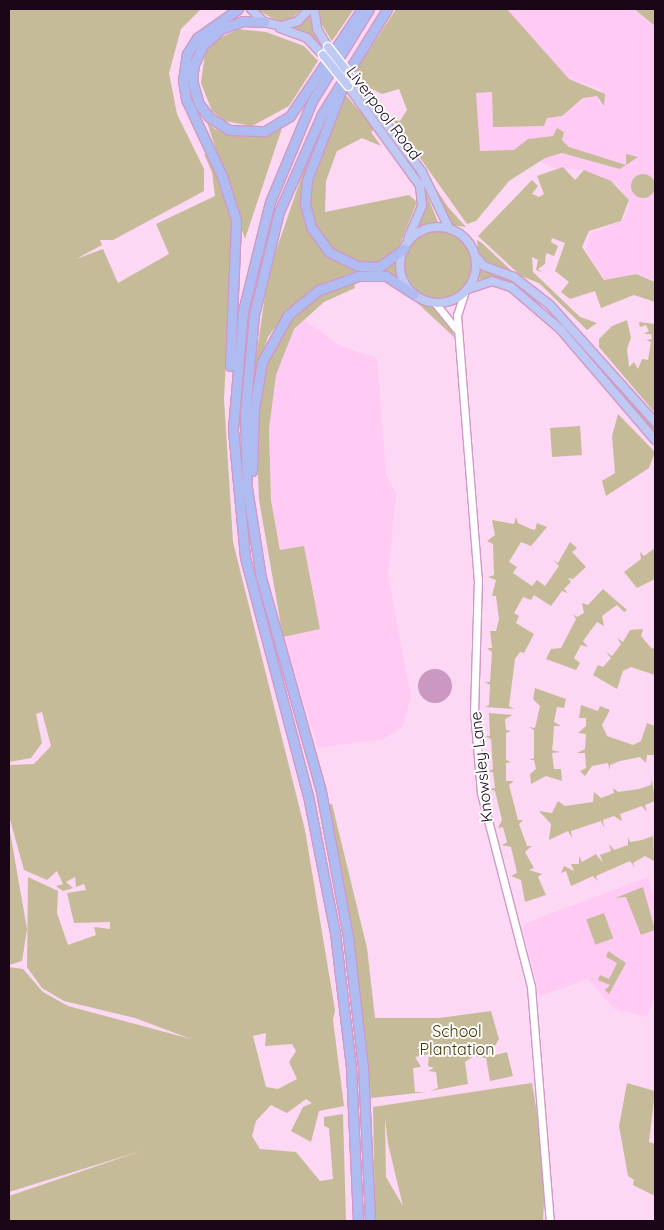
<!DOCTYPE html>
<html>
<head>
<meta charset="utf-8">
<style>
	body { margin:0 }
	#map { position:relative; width:664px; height:1230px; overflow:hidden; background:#fcd8f4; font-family:Quicksand,sans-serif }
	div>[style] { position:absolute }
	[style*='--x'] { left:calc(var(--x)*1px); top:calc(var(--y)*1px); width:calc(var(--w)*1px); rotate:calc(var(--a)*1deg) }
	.built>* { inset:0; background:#ffcaf4 }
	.green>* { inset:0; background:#c6bb98; transform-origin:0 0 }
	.round { border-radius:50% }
	.water>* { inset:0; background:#cb98c1 }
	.roads { filter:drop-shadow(1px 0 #d198c5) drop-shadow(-1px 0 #d198c5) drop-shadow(0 1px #d198c5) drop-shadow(0 -1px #d198c5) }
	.secondary>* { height:7px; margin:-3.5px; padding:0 3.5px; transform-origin:3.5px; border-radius:3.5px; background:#fff }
	.trunk>* { height:8px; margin:-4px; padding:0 4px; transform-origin:4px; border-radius:4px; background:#bfcaf4 }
	.trunk>.ring { margin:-4px; padding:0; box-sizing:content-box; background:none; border:8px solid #bfcaf4; border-radius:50% }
	.motorway>* { height:9px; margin:-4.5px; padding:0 4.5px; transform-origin:4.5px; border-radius:4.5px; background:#afbcf2 }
	.bridges { filter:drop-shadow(1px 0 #fff) drop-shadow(-1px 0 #fff) drop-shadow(0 1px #fff) drop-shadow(0 -1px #fff) }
	.trunk-bridge>* { height:8px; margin:-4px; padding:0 4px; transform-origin:4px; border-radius:4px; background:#bfcaf4 }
	span { translate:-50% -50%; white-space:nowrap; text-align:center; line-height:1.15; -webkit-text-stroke:4px #fff; paint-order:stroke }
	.street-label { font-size:16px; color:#1a0616 }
	.park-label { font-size:16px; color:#413401 }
	.frame { position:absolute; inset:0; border:10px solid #1a0616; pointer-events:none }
</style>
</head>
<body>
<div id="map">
	<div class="built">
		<i style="clip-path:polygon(507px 9px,634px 9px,655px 25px,655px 281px,636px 273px,605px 280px,586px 251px,590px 233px,622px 221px,627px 212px,629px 200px,618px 185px,584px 170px,553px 168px,514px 150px,480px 151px,475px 93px,492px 92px,493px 127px,544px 124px,547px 118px,562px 116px,588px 96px,597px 96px,599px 104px,601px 89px,569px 79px)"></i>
		<i style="clip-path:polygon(304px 320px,341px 346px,377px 358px,386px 475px,396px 493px,388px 576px,411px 696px,403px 726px,384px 739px,318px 748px,283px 637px,320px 628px,304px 546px,281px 550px,271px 499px,269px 429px,276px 375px,294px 329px)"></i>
		<i style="clip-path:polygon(648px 877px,655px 898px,655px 996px,647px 1017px,614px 1009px,588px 979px,540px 996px,523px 930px,526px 923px)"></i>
	</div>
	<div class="green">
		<i style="clip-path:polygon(evenodd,9px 9px,201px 9px,181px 29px,169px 73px,177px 114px,204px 169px,204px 191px,113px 240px,100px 240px,102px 245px,76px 259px,103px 249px,118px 283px,169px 254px,156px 224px,215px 196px,212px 172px,204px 154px,210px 156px,233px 226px,224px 399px,233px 542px,305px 830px,335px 1010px,333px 1020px,344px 1106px,319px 1111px,311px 1142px,291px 1131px,303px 1107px,312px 1103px,306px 1099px,287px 1113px,271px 1105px,256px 1121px,252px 1136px,260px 1149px,296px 1152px,320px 1181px,333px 1179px,329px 1128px,324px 1126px,324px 1117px,343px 1114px,346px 1221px,9px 1221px,9px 1196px,141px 1151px,9px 1192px,9px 967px,23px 969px,43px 992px,68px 1006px,191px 1039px,135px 1018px,64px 1001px,42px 988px,27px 967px,28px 877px,58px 891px,57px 913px,68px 945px,96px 935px,94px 927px,110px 929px,110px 922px,74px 923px,67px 893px,86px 890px,84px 884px,76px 887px,75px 877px,66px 882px,73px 888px,63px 891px,56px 886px,63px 884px,57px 871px,47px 880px,24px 870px,9px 816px,9px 765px,34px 764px,51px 746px,42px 712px,36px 714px,42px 743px,31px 758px,9px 762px,9px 9px,266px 1033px,265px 1046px,292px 1044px,296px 1051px,289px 1062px,297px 1079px,278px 1089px,266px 1087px,253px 1036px,266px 1033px)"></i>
		<i style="clip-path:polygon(257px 9px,302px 9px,290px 20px,278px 22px)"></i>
		<i style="clip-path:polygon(318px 9px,354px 9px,332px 41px,318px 19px)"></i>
		<i style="clip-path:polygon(396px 9px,507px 9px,569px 79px,605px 94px,604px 106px,597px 96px,583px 98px,562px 116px,547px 118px,544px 126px,493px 127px,492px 92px,476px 93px,480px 151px,514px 150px,528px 139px,553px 136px,557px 128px,564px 132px,562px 140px,569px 147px,626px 165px,626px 154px,638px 157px,620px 169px,562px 153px,545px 158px,509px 181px,476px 221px,467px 224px,393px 120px,400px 121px,407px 110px,399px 89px,382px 94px,368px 87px,356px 70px)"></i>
		<i style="clip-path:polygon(634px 9px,655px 9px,655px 25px,654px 25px)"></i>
		<i style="clip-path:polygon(311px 12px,315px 34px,324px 52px,292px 28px)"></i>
		<i style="clip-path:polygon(238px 29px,266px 32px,304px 46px,318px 61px,289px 106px,252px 126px,225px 121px,212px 111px,201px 83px,205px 53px,216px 40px)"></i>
		<i style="clip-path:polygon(352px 84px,419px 175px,438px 222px,416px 229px,423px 194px)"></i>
		<i style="clip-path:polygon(344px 93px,375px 129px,371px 132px,381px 146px,362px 138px,337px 151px,326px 181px,325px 212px,409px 195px,417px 202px,398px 249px,376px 263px,355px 262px,336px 253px,319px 235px,310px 210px,311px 180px)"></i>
		<i style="clip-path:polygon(207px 122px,215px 129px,240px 137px,264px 136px,282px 128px,245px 239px)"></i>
		<i style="clip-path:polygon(312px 146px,302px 202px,307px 228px,316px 243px,340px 263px,365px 272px,398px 259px,399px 279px,366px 272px,348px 274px,312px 290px,288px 310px,268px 337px,253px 379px,268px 274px)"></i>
		<i style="clip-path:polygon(563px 167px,575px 180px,584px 170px,611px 181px,629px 200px,621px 221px,589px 231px,582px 247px,604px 280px,636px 274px,655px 282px,655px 302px,634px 295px,601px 308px,595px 291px,570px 299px,561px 292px,569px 282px,555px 271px,565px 243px,552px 238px,551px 242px,558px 246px,554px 256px,546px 253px,545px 264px,538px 269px,542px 272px,536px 270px,538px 260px,532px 257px,533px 272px,580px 317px,597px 323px,587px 330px,539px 283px,521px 276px,478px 236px,532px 180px,538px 186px,532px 194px,539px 197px,544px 194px,537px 176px)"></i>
		<i class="round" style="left:631px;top:174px;width:24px;height:24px"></i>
		<i style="clip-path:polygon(428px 177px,448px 207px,466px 227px,452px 225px)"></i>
		<i class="round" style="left:404px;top:231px;width:68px;height:68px"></i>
		<i style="clip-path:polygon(477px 240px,482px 243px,515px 274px,489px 265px,478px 253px)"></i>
		<i style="clip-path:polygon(480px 268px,510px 279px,526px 291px,575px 340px,514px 286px,499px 278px,479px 279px)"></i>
		<i style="clip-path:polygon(354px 281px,355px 288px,324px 302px,294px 329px,276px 375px,269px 429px,271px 500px,280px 550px,304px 546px,320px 629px,283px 637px,259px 500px,256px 430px,263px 374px,287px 321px,319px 294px)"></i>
		<i style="clip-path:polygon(411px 297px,435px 308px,448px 321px,455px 338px)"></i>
		<i style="clip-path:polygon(627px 320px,631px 338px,627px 349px,629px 367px,634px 362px,638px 369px,642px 359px,648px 360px,651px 342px,646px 340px,652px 339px,651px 334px,644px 334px,649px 331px,646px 325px,640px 327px,639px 322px,655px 324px,655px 413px,599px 347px,599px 339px,612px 326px)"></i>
		<i style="clip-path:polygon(593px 357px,655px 427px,655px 434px,593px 362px)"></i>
		<i style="clip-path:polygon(618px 414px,655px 452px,649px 468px,606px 496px,602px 481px,615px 473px,612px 436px)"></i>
		<i style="left:580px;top:426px;width:29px;height:30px;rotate:86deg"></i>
		<i style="clip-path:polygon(516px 517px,518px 523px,531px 529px,535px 530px,537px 523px,547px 527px,531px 546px,521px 542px,509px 562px,517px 567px,513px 573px,532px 586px,537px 580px,545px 586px,559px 566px,553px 560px,558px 563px,570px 542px,577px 548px,572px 552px,586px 567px,573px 579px,568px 578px,571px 582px,564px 589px,568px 593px,562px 591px,551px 606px,534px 595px,531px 600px,523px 597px,514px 613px,519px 616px,516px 623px,534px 634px,524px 653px,520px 652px,515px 659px,509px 706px,514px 709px,485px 707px,489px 705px,490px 685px,485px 682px,490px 682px,492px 652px,487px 648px,492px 648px,490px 631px,496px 631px,499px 619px,496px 596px,492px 596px,496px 580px,488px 577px,494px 575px,493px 544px,487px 541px,495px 535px,492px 520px,514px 524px)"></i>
		<i style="clip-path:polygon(655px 548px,655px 579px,637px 588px,624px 572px,641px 559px,640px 552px,644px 556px)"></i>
		<i style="clip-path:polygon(603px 589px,627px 610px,624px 612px,617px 605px,602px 616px,604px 626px,597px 622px,583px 641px,588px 647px,581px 645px,574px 658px,580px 663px,576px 670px,546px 659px,551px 649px,561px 648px,576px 619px,573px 614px,577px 617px,584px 613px,582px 603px,588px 605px)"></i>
		<i style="clip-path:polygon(643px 629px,641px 636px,652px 649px,655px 647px,655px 675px,631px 667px,623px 671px,617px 689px,593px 675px,598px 665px,603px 667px,611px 658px,606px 652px,612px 656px,621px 644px,617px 638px,623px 642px,630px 630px)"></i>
		<i style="clip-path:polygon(535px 688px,566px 699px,564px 708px,557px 707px,554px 722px,561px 726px,554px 726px,553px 743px,552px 750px,560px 752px,552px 753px,554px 769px,561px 769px,562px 781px,546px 776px,531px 784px,530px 774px,536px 769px,534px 760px,529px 760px,534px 758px,534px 730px,529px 727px,535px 728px,540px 706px,533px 699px)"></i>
		<i style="clip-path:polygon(581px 705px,598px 711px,600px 706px,610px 710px,602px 725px,607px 736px,633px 745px,641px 741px,647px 723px,655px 726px,655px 755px,647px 755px,646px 763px,640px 757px,620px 761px,610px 765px,610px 771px,608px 763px,592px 766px,585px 776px,580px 771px,586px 768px,585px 753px,577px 753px,585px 749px,586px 734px,578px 733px,586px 726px,586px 718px,579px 718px)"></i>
		<i style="clip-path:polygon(489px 713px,513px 715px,505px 719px,506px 730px,511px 731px,506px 733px,506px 760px,511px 762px,506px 763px,506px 781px,514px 781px,509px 785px,518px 820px,523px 820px,519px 824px,527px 846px,532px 846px,525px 852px,534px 868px,529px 870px,542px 874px,538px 877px,546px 895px,525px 902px,521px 880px,511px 876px,517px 873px,511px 847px,502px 845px,507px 842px,503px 827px,498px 828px,502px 820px,495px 791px,489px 789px,495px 788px,493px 772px,487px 772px,493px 769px,491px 739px,485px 736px,490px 736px)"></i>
		<i style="clip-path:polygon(652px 779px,655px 801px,645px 805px,647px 812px,642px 806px,620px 814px,622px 821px,614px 816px,603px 820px,604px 828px,601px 821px,571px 831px,572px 838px,568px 831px,549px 840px,551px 824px,539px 811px,552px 813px,558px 801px,565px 806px,593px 802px,594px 792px,601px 798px,614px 793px,613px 788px,618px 792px,639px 789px,651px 785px)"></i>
		<i style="clip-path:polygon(332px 804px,367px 948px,375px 1018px,439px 1018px,491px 1011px,499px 1039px,488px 1057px,507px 1052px,513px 1076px,490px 1081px,486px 1058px,474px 1056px,465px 1062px,468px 1084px,430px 1091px,438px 1088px,436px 1072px,428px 1071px,434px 1068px,428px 1066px,429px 1054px,415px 1057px,421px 1067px,413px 1068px,415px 1092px,426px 1092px,371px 1098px,353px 932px,328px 805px)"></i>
		<i style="clip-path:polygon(9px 826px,27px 929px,22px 961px,9px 965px)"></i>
		<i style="clip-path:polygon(653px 828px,654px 861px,645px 856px,633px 863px,635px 868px,630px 861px,596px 876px,598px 881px,593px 876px,571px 886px,566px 871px,561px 873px,564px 866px,574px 871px,571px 864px,579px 864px,579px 856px,582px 862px,596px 854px,603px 863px,600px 855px,611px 851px,609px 844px,614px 850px,628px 845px,628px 837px,630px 842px,642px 840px,653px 836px)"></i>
		<i style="clip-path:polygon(643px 887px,655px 930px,641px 935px,626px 897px,615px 898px)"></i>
		<i style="left:604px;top:913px;width:27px;height:19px;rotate:70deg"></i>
		<i style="clip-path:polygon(608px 951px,626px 963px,609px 994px,605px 990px,610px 985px,598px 980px,600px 975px,609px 979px,617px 963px,606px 957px)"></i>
		<i style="clip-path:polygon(evenodd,532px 1083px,546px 1167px,543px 1221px,375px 1221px,373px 1107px,532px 1083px,385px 1118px,388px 1144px,403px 1206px,386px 1177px,385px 1118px)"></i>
		<i style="clip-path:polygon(627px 1083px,655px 1091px,649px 1142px,655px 1144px,655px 1196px,633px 1185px,634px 1180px,628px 1176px,619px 1126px)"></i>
	</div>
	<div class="water">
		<i class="round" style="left:418px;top:669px;width:34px;height:34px"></i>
	</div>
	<div class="roads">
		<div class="secondary">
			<i style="--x:464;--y:294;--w:22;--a:108"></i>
			<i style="--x:457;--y:315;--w:265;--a:85.5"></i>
			<i style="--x:478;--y:579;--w:132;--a:91.7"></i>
			<i style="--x:474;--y:711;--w:82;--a:85.1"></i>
			<i style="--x:481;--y:793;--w:200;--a:75.5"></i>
			<i style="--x:531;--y:987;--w:235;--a:85.4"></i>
			<i style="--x:435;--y:303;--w:33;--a:51"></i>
		</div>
		<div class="trunk">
			<i style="--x:251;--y:9;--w:18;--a:45"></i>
			<i style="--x:264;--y:22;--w:18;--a:13"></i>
			<i style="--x:282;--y:26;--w:17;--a:-17"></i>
			<i style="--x:298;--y:21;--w:16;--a:-47"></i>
			<i style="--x:314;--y:9;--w:20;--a:81"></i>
			<i style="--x:317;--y:29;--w:21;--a:59"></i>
			<i style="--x:280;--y:28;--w:29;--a:20"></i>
			<i style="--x:307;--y:38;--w:23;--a:47"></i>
			<i style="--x:352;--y:78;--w:117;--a:53.3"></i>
			<i style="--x:422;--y:172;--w:62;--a:64.3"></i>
			<i style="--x:348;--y:86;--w:123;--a:54.2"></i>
			<i style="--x:420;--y:186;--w:20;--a:84"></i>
			<i style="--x:422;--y:206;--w:36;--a:113"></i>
			<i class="ring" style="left:400px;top:227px;width:68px;height:68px"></i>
			<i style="--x:475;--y:256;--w:13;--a:48"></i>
			<i style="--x:484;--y:266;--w:32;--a:20"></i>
			<i style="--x:514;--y:277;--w:46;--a:37.9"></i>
			<i style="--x:550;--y:305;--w:157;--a:48.1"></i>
			<i style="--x:468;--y:289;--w:25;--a:-18"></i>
			<i style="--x:492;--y:281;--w:20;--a:18"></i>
			<i style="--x:511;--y:287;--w:65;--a:40.6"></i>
			<i style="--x:560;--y:329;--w:146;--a:49.4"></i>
		</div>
		<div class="motorway">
			<i style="--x:264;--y:22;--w:21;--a:-177"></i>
			<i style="--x:243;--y:21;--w:23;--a:160"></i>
			<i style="--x:221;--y:29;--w:24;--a:138"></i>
			<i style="--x:203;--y:45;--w:21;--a:115"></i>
			<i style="--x:194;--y:64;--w:16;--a:97"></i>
			<i style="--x:192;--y:80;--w:25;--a:74"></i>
			<i style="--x:199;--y:104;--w:16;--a:52"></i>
			<i style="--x:209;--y:117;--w:24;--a:33"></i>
			<i style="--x:229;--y:130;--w:36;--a:2"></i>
			<i style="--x:265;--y:131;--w:29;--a:-31"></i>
			<i style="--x:290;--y:116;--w:129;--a:-56.1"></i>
			<i style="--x:341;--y:91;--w:95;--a:110.9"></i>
			<i style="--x:307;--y:180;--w:24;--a:95"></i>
			<i style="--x:305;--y:204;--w:24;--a:75"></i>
			<i style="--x:311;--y:227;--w:31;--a:54"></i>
			<i style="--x:329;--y:252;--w:32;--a:26"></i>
			<i style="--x:358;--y:266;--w:21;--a:3"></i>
			<i style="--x:379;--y:267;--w:31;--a:-36"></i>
			<i style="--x:230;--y:366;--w:146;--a:-87.6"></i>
			<i style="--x:236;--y:220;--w:46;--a:-107.7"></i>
			<i style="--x:222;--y:176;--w:85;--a:-115.1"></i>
			<i style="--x:186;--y:99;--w:18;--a:-99"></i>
			<i style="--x:183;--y:81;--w:27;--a:-82"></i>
			<i style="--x:187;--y:54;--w:19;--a:-58"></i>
			<i style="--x:197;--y:38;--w:50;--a:-35.3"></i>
			<i style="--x:252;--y:471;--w:62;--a:-88.2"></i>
			<i style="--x:254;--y:409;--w:48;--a:-80.3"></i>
			<i style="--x:262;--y:362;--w:54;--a:-61"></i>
			<i style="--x:288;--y:315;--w:40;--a:-39"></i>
			<i style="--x:319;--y:290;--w:41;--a:-19.7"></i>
			<i style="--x:358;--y:276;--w:28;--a:0"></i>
			<i style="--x:386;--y:276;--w:33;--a:33"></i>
			<i style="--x:358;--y:1221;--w:154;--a:-92.6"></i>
			<i style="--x:351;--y:1067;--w:135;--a:-96.8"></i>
			<i style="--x:335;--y:933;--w:140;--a:-101.1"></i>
			<i style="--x:308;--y:796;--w:247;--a:-104.8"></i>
			<i style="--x:245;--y:557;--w:129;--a:-95.4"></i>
			<i style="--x:233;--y:429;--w:118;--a:-85.2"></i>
			<i style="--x:243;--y:311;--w:112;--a:-76.1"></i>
			<i style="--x:270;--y:202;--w:109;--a:-67.4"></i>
			<i style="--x:312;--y:101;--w:108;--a:-58.2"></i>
			<i style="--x:370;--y:1221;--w:154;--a:-92.6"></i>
			<i style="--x:363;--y:1067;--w:131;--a:-96.6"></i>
			<i style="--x:348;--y:937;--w:148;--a:-100.5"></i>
			<i style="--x:321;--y:791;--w:221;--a:-105.7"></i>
			<i style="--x:261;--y:578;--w:91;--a:-98.8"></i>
			<i style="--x:247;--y:488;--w:76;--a:-91.5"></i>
			<i style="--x:245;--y:412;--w:97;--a:-84.7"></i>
			<i style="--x:254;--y:315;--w:106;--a:-76.4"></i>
			<i style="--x:279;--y:212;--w:107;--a:-66.3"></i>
			<i style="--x:322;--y:114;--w:123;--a:-58.2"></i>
		</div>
	</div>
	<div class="bridges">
		<div class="trunk-bridge">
			<i style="--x:328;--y:47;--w:39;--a:52"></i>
			<i style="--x:323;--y:55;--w:40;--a:51"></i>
		</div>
	</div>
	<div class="street-label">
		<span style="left:384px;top:113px;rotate:53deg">Liverpool Road</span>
		<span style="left:481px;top:767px;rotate:-96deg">Knowsley Lane</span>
	</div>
	<div class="park-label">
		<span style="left:457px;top:1040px">School<br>Plantation</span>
	</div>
	<div class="frame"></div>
</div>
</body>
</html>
